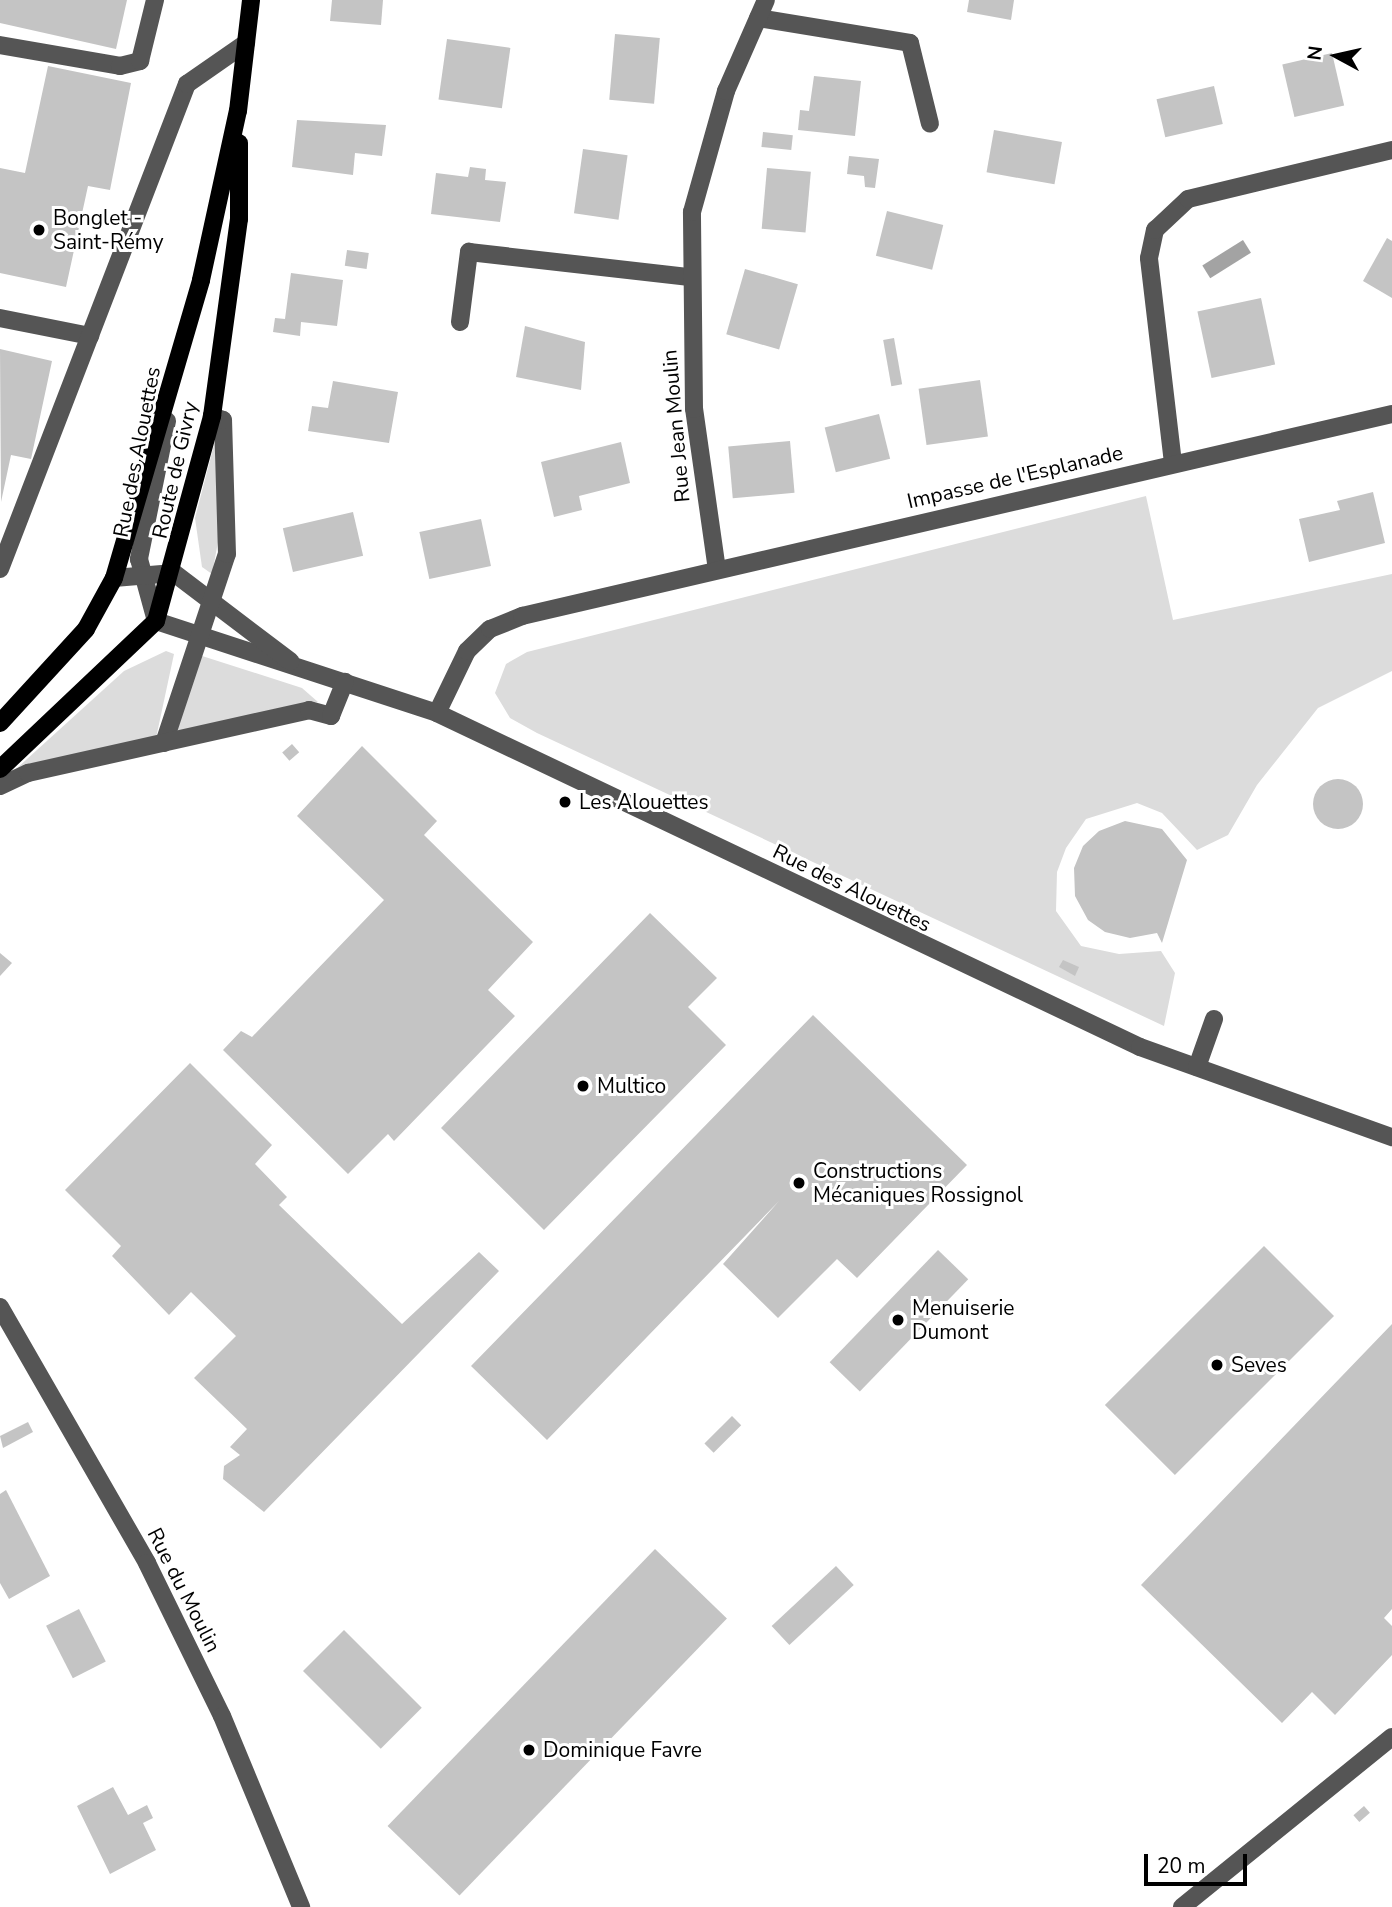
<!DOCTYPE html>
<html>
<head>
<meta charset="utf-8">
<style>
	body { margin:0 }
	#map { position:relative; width:1392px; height:1907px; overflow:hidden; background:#fff; font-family:"Nunito Sans",sans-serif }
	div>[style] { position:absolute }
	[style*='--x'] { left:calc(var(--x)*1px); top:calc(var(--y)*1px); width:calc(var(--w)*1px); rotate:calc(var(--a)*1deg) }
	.green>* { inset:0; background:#dcdcdc }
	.water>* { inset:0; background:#a3a3a3; transform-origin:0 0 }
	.building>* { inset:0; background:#c4c4c4; transform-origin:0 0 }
	.round { border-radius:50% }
	.minor>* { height:18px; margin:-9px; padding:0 9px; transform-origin:9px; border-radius:9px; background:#555 }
	.major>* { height:18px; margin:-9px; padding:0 9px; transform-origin:9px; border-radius:9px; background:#000 }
	.dots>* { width:19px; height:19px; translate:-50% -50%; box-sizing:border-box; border:4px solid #fff; border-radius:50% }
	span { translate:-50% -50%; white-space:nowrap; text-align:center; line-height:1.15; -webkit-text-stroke:6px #fff; paint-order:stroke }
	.poi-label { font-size:21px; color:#000 }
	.left { translate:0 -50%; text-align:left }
	.street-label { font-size:21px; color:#000 }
	.north { position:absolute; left:1301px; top:21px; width:70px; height:70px; -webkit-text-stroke:5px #fff; paint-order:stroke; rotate:278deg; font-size:19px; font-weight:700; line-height:28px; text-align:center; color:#000 }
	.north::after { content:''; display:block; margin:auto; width:24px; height:32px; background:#000; clip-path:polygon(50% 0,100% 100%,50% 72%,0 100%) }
	.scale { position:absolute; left:1144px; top:1854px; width:103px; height:32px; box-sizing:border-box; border:4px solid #000; border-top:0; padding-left:9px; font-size:21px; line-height:24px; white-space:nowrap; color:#000; -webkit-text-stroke:5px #fff; paint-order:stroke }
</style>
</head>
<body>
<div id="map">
	<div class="green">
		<i style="clip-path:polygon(215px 441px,222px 521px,212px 574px,202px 567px,195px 518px)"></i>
		<i style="clip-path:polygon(1146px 496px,1173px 620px,1392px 574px,1392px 671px,1318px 708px,1257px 785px,1228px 835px,1197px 850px,1162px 813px,1137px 803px,1086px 819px,1066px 848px,1057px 872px,1056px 911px,1081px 946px,1119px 954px,1161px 951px,1175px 973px,1164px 1026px,537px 733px,510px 718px,495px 693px,506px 664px,527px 652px)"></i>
		<i style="clip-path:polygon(166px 651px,174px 654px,156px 738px,16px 769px,124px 671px)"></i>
		<i style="clip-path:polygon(199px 655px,302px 688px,318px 702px,176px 734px)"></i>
	</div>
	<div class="water">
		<i style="left:1243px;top:240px;width:15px;height:48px;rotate:58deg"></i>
	</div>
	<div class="building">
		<i style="clip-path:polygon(0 0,127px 0,116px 49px,0 23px)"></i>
		<i style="clip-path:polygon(332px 0,383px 0,381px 25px,330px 21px)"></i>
		<i style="clip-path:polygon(969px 0,1014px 0,1011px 20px,967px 12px)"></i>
		<i style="left:615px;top:34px;width:45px;height:66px;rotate:5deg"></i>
		<i style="left:447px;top:39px;width:64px;height:61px;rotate:8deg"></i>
		<i style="left:1332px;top:53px;width:54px;height:51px;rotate:77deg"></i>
		<i style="clip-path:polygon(48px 66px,131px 83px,110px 190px,88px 186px,66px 287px,0 273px,0 168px,25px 173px)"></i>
		<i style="clip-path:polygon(814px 76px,861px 81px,855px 136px,798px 130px,800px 110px,809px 111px)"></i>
		<i style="left:1214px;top:86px;width:39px;height:59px;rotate:77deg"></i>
		<i style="clip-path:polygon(297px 120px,386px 125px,382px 156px,355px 153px,353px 175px,292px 167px)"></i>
		<i style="left:994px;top:130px;width:69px;height:43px;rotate:10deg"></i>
		<i style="left:763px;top:132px;width:30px;height:15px;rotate:6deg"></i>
		<i style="left:583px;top:149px;width:45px;height:65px;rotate:8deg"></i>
		<i style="clip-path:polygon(849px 156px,879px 159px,875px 188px,865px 187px,864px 176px,847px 174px)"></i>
		<i style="clip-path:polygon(470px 167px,486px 169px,485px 180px,506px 182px,500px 222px,431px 214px,436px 173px,468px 177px)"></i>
		<i style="left:767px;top:168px;width:44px;height:61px;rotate:5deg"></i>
		<i style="left:887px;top:211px;width:58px;height:46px;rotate:14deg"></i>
		<i style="clip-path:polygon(1387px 238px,1392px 241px,1392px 298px,1363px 281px)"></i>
		<i style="left:347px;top:250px;width:22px;height:16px;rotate:8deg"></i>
		<i style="left:745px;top:269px;width:55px;height:68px;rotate:16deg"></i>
		<i style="clip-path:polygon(291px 273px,343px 280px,337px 326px,301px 322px,300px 336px,273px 332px,275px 318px,285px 319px)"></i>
		<i style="left:1261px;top:298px;width:68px;height:65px;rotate:78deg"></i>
		<i style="clip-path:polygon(525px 326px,585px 342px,581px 390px,516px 377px)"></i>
		<i style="left:894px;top:338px;width:47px;height:11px;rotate:80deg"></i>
		<i style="clip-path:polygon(0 349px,52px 361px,31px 459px,11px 455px,1px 502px)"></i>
		<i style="left:980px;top:380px;width:57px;height:62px;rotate:82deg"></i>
		<i style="clip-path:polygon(333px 381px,398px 392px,389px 443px,308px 431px,312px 406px,328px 408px)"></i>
		<i style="left:879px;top:414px;width:46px;height:56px;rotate:76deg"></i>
		<i style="left:790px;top:441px;width:52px;height:62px;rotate:85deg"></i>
		<i style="clip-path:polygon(621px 442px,630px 483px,579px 496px,582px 510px,554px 517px,541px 462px)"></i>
		<i style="clip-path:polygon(1373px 492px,1385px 543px,1309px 562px,1299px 519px,1340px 510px,1337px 501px)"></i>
		<i style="left:353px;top:512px;width:45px;height:72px;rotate:77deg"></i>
		<i style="left:481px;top:519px;width:48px;height:63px;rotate:78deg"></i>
		<i style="left:292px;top:744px;width:11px;height:13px;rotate:49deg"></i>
		<i style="clip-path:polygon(362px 746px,437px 821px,424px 835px,533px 942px,488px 990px,515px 1016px,394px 1141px,388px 1134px,348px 1174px,223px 1050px,241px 1031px,252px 1037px,384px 900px,297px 816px)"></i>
		<i class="round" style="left:1313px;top:779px;width:50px;height:50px"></i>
		<i style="clip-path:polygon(1125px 821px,1162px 829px,1187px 860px,1162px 943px,1157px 933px,1130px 938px,1105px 932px,1088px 920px,1075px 896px,1074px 868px,1083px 846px,1099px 831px)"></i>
		<i style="clip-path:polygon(650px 913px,717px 978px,688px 1007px,726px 1045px,544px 1230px,441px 1128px)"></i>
		<i style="clip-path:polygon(0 953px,12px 963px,0 976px)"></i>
		<i style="clip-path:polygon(1063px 960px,1079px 967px,1075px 976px,1059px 967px)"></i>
		<i style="clip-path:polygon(813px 1015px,967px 1165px,857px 1278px,837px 1259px,778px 1318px,723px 1264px,779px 1201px,547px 1440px,471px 1366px)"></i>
		<i style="clip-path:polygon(190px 1063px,272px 1145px,255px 1164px,287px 1197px,279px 1205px,402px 1324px,479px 1252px,499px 1271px,264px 1512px,223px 1479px,224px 1466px,240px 1455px,230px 1447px,247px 1429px,194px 1378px,236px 1336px,191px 1292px,169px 1315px,112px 1256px,121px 1246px,65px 1190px)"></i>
		<i style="left:1264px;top:1246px;width:99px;height:225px;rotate:45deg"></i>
		<i style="left:938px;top:1250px;width:42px;height:156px;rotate:44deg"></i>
		<i style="clip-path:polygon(1392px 1324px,1392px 1609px,1384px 1618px,1392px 1626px,1392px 1655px,1335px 1715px,1312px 1692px,1282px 1723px,1141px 1585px)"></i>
		<i style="left:732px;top:1416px;width:13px;height:39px;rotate:45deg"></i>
		<i style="clip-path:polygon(28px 1422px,33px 1432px,3px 1448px,0 1436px)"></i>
		<i style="clip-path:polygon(6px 1490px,50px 1576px,9px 1599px,0 1583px,0 1494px)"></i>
		<i style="left:655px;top:1549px;width:100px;height:385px;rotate:44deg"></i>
		<i style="left:836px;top:1566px;width:26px;height:88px;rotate:47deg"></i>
		<i style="left:79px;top:1609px;width:59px;height:37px;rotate:63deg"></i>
		<i style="left:344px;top:1630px;width:110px;height:58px;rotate:45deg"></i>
		<i style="clip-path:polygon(113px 1787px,128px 1815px,147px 1805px,153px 1818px,143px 1823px,156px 1850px,110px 1874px,77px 1806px)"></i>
		<i style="left:1364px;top:1806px;width:9px;height:14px;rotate:49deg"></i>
	</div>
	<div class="minor">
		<i style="--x:758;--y:18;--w:154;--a:9.3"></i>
		<i style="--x:910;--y:43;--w:83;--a:76.1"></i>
		<i style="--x:0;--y:45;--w:122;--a:9.9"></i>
		<i style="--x:120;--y:66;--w:21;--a:-14"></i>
		<i style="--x:140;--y:61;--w:63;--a:-76.2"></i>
		<i style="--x:0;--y:318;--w:92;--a:11.3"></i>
		<i style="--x:460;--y:322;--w:71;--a:-82.7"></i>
		<i style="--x:469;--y:252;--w:220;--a:6.5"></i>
		<i style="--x:167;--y:421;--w:141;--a:101.5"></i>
		<i style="--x:139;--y:559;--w:64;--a:74.7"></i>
		<i style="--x:156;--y:621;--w:296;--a:18.1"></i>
		<i style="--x:437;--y:713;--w:778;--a:25.41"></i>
		<i style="--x:1140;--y:1047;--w:268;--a:19.7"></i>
		<i style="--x:1173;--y:463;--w:206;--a:-96.7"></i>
		<i style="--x:1149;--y:258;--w:29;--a:-78"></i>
		<i style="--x:1155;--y:230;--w:45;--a:-43.2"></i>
		<i style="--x:1188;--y:199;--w:210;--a:-13.5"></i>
		<i style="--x:0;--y:569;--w:520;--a:-68.92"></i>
		<i style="--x:187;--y:84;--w:72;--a:-34.8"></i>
		<i style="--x:717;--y:570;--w:163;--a:-98.1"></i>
		<i style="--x:694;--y:409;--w:197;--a:-90.6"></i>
		<i style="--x:692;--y:212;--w:126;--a:-74.3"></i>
		<i style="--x:726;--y:91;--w:99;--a:-66.3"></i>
		<i style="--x:114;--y:578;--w:60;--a:-4.8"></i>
		<i style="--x:174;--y:573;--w:146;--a:37.2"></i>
		<i style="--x:437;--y:713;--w:69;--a:-64.2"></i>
		<i style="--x:467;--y:651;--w:32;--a:-44"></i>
		<i style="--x:490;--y:629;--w:35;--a:-22"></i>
		<i style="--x:522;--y:616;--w:893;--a:-13.07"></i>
		<i style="--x:164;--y:743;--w:199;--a:-71.6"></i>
		<i style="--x:227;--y:554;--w:134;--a:-91.7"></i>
		<i style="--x:223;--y:420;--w:12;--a:-160"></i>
		<i style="--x:0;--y:786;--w:31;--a:-25"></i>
		<i style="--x:28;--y:773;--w:288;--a:-12.6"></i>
		<i style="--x:309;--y:710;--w:23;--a:15"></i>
		<i style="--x:331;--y:716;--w:37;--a:-68"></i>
		<i style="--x:1197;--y:1067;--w:51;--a:-70.5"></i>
		<i style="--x:0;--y:1307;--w:295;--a:60.1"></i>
		<i style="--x:147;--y:1563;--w:170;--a:63.9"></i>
		<i style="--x:222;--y:1716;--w:207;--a:67.5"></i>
		<i style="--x:1182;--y:1907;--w:270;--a:-39"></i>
	</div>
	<div class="major">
		<i style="--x:0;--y:723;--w:127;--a:-47.5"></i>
		<i style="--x:86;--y:629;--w:58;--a:-61.2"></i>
		<i style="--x:114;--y:578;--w:310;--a:-73.7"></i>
		<i style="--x:201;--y:280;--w:173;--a:-77.7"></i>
		<i style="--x:238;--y:111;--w:112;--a:-83.3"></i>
		<i style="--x:0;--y:769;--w:215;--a:-43.5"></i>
		<i style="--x:156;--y:621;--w:213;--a:-74.7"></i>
		<i style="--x:212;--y:416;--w:199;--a:-82.2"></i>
		<i style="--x:239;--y:219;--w:76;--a:-90"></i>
	</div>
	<div class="dots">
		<i style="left:39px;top:230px;background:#000"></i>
		<i style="left:565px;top:802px;background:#000"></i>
		<i style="left:583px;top:1086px;background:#000"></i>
		<i style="left:799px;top:1183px;background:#000"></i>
		<i style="left:898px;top:1320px;background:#000"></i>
		<i style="left:1217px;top:1365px;background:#000"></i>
		<i style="left:529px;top:1750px;background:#000"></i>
	</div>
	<div class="poi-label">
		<span class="left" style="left:53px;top:230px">Bonglet -<br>Saint-Rémy</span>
		<span class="left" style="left:579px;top:802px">Les Alouettes</span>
		<span class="left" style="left:597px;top:1086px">Multico</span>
		<span class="left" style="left:813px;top:1183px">Constructions<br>Mécaniques Rossignol</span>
		<span class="left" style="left:912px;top:1320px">Menuiserie<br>Dumont</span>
		<span class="left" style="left:1231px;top:1365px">Seves</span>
		<span class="left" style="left:543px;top:1750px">Dominique Favre</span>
	</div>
	<div class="street-label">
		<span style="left:676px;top:426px;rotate:-95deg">Rue Jean Moulin</span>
		<span style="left:137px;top:452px;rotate:-79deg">Rue des Alouettes</span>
		<span style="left:175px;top:470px;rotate:-77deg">Route de Givry</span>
		<span style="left:1015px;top:477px;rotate:-13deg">Impasse de l'Esplanade</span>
		<span style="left:852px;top:888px;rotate:26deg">Rue des Alouettes</span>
		<span style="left:184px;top:1590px;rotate:63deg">Rue du Moulin</span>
	</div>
	<div class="north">N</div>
	<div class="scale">20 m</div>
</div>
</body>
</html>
